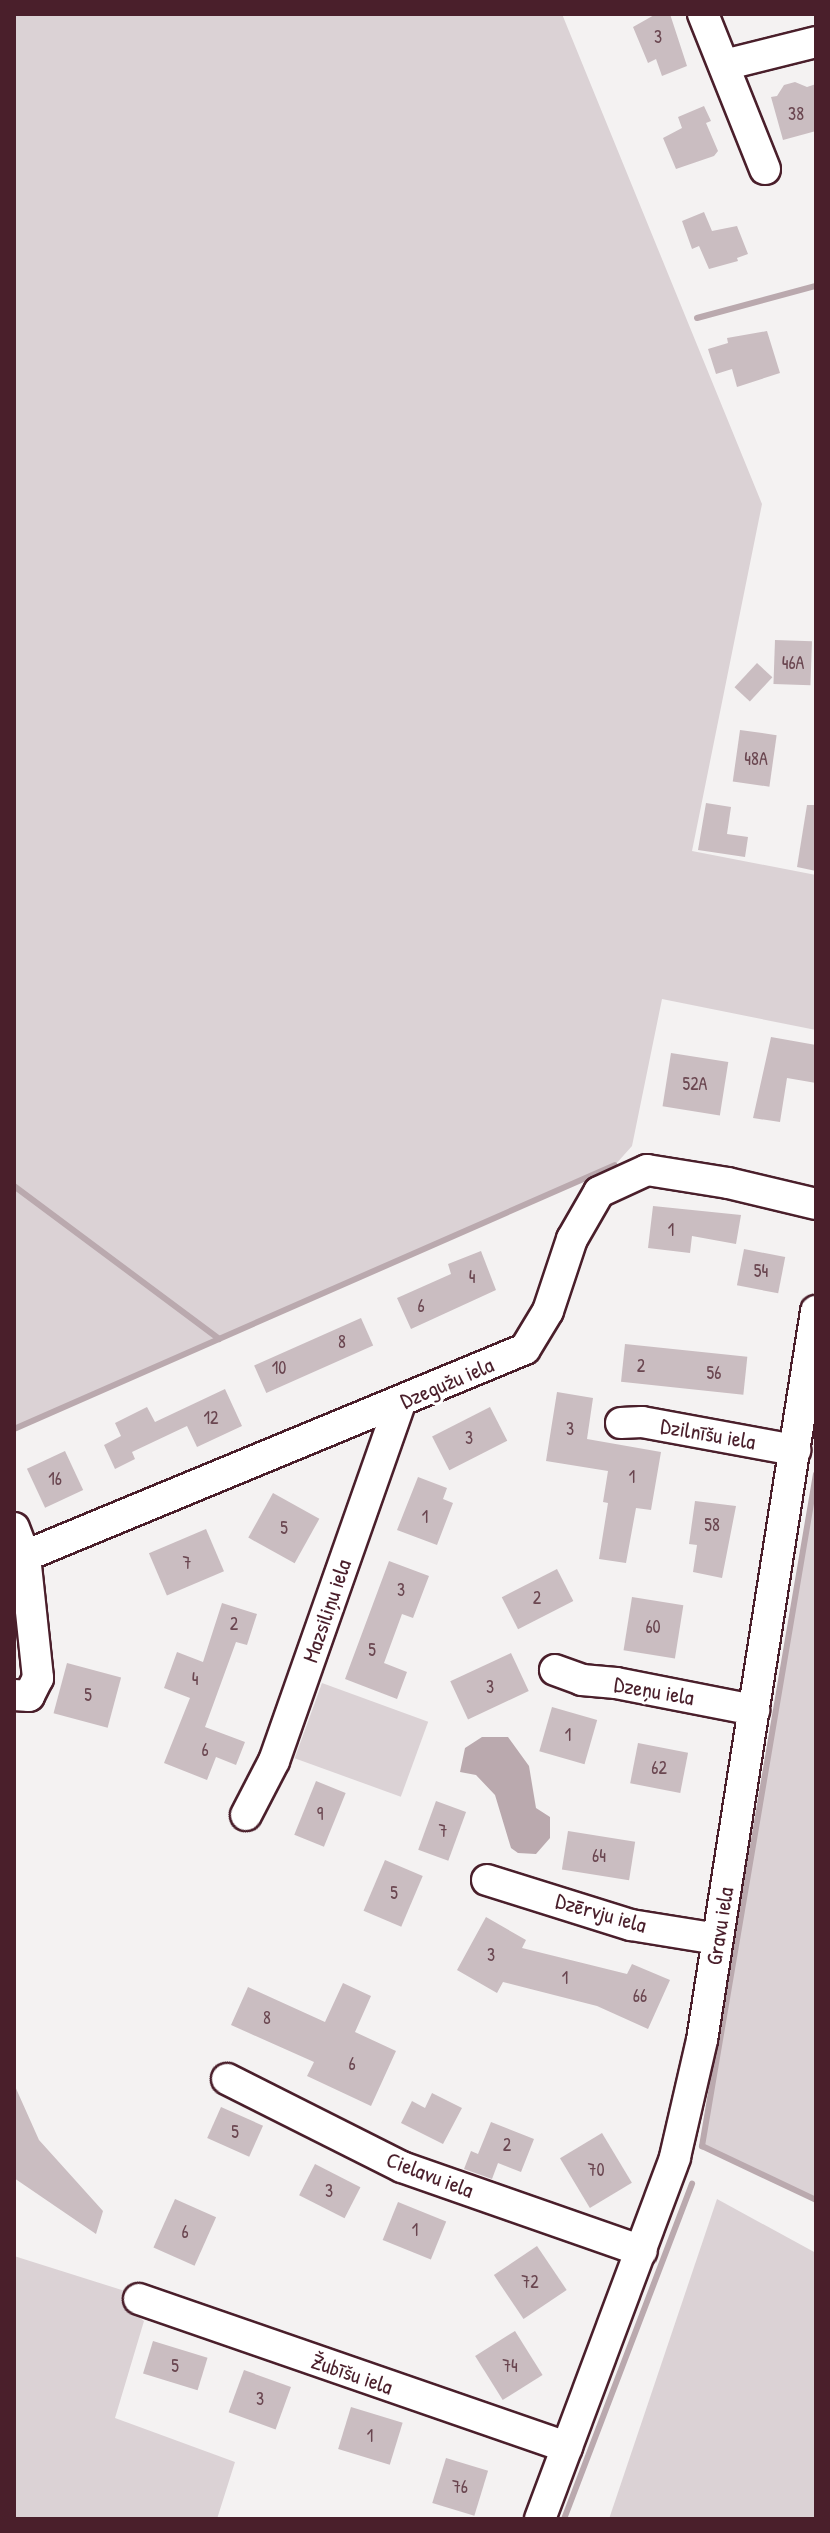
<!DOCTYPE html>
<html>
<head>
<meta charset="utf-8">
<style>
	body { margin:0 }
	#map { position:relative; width:830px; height:2533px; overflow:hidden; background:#f4f2f2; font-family:"Patrick Hand",sans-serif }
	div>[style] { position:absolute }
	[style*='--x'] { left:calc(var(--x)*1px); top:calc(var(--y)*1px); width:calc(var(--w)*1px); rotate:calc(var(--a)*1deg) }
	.green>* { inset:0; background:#dbd2d5; transform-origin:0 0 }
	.water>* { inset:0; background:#baa9ae }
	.stream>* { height:6px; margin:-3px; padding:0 3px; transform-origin:3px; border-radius:3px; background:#baa9ae }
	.building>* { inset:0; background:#cabdc1; transform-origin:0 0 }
	.roads { filter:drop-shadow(2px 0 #4a1f2b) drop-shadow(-2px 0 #4a1f2b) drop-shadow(0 2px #4a1f2b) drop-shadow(0 -2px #4a1f2b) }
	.minor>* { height:30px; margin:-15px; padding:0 15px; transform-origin:15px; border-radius:15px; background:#fff }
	span { translate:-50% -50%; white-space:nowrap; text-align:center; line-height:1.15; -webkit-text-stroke:6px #fff; paint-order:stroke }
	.number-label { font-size:18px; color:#6a4650 }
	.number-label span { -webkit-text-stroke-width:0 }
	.street-label { font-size:22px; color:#4a1f2b }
	.frame { position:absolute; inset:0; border:16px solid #4a1f2b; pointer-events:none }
</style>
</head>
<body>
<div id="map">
	<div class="green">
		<i style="clip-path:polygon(14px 14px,562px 14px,762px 504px,692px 851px,816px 875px,816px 1030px,662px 999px,632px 1146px,615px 1165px,14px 1429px)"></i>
		<i style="clip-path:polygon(816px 1474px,816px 2200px,702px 2146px)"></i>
		<i style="left:322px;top:1683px;width:113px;height:80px;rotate:20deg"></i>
		<i style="clip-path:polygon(717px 2199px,816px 2253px,816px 2519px,609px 2519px)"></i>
		<i style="clip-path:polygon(14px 2256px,125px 2291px,127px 2309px,144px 2321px,115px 2418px,235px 2462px,217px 2519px,14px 2519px)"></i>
	</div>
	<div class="water">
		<i style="clip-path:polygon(482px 1737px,508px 1737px,529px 1766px,536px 1808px,550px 1817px,550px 1838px,536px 1854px,518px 1853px,511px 1848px,495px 1795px,476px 1775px,460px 1772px,465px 1748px)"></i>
	</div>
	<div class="stream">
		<i style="--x:697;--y:318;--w:123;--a:-15.1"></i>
		<i style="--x:14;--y:1186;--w:256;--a:36.7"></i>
		<i style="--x:14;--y:1429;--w:656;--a:-23.71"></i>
		<i style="--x:816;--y:1474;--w:682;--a:99.63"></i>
		<i style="--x:702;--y:2146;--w:126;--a:25.3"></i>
		<i style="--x:564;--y:2519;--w:359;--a:-69.1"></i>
	</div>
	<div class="building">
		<i style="clip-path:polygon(656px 14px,670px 14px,687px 66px,662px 76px,656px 59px,648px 63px,633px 27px)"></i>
		<i style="clip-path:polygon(795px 82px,807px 87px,816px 84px,816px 131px,783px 140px,771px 97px,777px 96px,784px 85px)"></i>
		<i style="clip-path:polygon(704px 106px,711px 121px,706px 123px,718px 151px,714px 156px,676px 169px,663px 138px,682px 128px,678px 117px)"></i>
		<i style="clip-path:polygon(704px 212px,712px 231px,737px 226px,748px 254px,737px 258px,738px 261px,709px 269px,699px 246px,692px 249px,682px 221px)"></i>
		<i style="clip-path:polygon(767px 331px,780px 373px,737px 387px,732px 369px,716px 374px,708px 349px,728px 343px,727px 338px)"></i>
		<i style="left:775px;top:640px;width:37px;height:44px;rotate:2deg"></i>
		<i style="left:757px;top:663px;width:21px;height:33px;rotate:43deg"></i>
		<i style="left:740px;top:730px;width:37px;height:52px;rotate:8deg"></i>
		<i style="clip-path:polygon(706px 803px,731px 807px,727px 834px,748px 837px,745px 857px,698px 850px)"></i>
		<i style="clip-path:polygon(807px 805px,816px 805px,816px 871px,797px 867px)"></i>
		<i style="clip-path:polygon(771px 1037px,816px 1045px,816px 1083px,787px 1078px,780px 1122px,753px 1118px)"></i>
		<i style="left:671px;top:1053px;width:58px;height:54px;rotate:9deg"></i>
		<i style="clip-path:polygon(653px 1206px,741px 1215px,736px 1244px,692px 1236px,690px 1253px,648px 1248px)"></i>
		<i style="left:744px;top:1249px;width:42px;height:37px;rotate:11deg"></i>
		<i style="clip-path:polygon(481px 1251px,496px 1290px,411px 1329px,397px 1298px,451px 1274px,448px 1264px)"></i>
		<i style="left:361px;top:1318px;width:30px;height:117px;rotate:66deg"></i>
		<i style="left:625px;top:1344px;width:123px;height:38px;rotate:6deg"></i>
		<i style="clip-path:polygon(225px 1389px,242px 1426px,197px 1447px,187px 1426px,132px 1452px,135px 1459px,115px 1469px,104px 1445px,121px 1436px,115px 1423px,147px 1407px,155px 1422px)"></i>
		<i style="clip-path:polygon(557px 1392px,593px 1398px,587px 1439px,661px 1452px,651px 1510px,636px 1508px,626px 1563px,599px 1559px,608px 1503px,603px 1502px,608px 1471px,546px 1461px)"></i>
		<i style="left:490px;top:1407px;width:38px;height:65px;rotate:63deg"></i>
		<i style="left:65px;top:1451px;width:43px;height:42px;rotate:65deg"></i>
		<i style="clip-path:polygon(418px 1477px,447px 1488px,443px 1499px,453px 1503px,437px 1545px,397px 1530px)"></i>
		<i style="left:273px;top:1493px;width:53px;height:51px;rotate:29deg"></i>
		<i style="clip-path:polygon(695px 1501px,736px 1506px,722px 1578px,693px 1572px,697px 1545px,689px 1544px)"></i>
		<i style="left:206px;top:1529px;width:46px;height:62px;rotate:67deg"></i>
		<i style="clip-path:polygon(389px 1561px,429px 1576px,413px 1618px,402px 1614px,384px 1663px,407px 1672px,397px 1699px,345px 1679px)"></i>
		<i style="left:557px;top:1569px;width:36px;height:62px;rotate:63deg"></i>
		<i style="left:632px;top:1597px;width:52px;height:54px;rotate:9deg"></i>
		<i style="clip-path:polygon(222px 1603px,257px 1614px,247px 1645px,236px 1642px,205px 1727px,245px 1742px,236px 1765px,216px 1757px,207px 1780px,164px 1763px,190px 1698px,164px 1688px,177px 1652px,203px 1662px)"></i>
		<i style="left:511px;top:1653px;width:42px;height:67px;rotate:65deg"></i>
		<i style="left:67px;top:1663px;width:56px;height:52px;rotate:15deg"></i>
		<i style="left:552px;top:1707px;width:47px;height:46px;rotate:16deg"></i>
		<i style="left:638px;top:1743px;width:51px;height:41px;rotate:11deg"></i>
		<i style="left:316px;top:1781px;width:32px;height:58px;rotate:22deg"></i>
		<i style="left:436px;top:1801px;width:32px;height:52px;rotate:20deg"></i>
		<i style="left:568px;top:1831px;width:68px;height:39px;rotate:9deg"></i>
		<i style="left:385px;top:1860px;width:41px;height:55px;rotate:23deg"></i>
		<i style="clip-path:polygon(486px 1917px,526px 1940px,522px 1948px,627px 1974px,632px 1964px,670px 1980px,648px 2029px,597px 2006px,503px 1982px,497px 1993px,457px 1970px)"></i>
		<i style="clip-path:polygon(343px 1983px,371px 1996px,355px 2032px,396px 2051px,371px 2106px,307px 2076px,314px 2062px,231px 2025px,248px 1987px,325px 2022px)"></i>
		<i style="clip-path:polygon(14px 2084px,39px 2140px,103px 2211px,96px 2234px,14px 2178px)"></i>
		<i style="clip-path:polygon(432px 2093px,462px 2108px,443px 2144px,401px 2123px,412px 2101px,425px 2108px)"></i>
		<i style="left:221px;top:2107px;width:46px;height:34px;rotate:24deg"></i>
		<i style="clip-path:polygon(491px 2122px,534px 2139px,521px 2172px,498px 2163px,492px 2179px,464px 2169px,471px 2151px,478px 2154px)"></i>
		<i style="left:602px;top:2133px;width:58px;height:49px;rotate:59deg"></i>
		<i style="left:315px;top:2164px;width:51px;height:35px;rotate:27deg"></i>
		<i style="left:175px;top:2199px;width:45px;height:53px;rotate:24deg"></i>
		<i style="left:398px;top:2202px;width:52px;height:41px;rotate:22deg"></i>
		<i style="left:537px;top:2246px;width:53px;height:52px;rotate:56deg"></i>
		<i style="left:515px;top:2331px;width:52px;height:47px;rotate:58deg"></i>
		<i style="left:153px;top:2341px;width:57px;height:34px;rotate:17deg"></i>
		<i style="left:244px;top:2370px;width:50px;height:45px;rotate:20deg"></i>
		<i style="left:351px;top:2407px;width:54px;height:44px;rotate:17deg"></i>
		<i style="left:446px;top:2458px;width:44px;height:47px;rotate:17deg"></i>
	</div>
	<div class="roads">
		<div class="minor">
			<i style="--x:703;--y:14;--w:167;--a:68.2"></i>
			<i style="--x:724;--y:65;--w:95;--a:-14"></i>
			<i style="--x:621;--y:1423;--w:21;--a:-3"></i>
			<i style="--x:642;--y:1422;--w:156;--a:10.4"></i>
			<i style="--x:14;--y:1528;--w:30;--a:69"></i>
			<i style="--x:25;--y:1556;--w:123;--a:83.9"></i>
			<i style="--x:38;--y:1678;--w:20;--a:117"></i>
			<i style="--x:29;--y:1696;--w:15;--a:-176"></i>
			<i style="--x:25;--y:1556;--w:541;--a:-22.49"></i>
			<i style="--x:525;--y:1349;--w:44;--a:-58.8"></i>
			<i style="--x:548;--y:1311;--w:76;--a:-71.6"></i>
			<i style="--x:572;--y:1239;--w:54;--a:-60.1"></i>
			<i style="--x:599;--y:1192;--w:53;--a:-24.6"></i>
			<i style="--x:647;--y:1170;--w:82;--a:9.1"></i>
			<i style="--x:728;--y:1183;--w:90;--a:13.4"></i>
			<i style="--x:555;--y:1670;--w:29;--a:20"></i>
			<i style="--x:582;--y:1680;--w:34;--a:5"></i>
			<i style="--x:616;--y:1683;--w:141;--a:11.1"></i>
			<i style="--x:246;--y:1815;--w:61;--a:-62.6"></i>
			<i style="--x:274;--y:1761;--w:380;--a:-70.6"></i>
			<i style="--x:487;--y:1880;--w:151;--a:17.4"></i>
			<i style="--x:631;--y:1925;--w:87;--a:9.2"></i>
			<i style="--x:227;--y:2079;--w:196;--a:26.7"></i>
			<i style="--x:402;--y:2167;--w:254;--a:19.3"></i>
			<i style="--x:139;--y:2299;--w:453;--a:19.1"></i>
			<i style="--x:540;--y:2519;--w:386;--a:-69.5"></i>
			<i style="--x:675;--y:2157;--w:120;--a:-77"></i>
			<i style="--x:702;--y:2040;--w:738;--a:-81.11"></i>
		</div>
	</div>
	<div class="number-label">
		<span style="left:658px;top:37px">3</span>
		<span style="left:796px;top:114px">38</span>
		<span style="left:793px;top:663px">46A</span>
		<span style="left:756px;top:759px">48A</span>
		<span style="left:695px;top:1084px">52A</span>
		<span style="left:671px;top:1230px">1</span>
		<span style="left:761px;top:1271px">54</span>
		<span style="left:472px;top:1277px">4</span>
		<span style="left:421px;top:1306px">6</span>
		<span style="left:342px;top:1342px">8</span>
		<span style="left:641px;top:1366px">2</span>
		<span style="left:279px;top:1368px">10</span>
		<span style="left:714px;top:1373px">56</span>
		<span style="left:211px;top:1418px">12</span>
		<span style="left:570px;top:1429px">3</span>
		<span style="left:469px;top:1438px">3</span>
		<span style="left:632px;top:1477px">1</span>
		<span style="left:55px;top:1479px">16</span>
		<span style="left:425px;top:1517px">1</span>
		<span style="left:712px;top:1525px">58</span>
		<span style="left:284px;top:1528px">5</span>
		<span style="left:187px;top:1563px">7</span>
		<span style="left:401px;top:1590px">3</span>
		<span style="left:537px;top:1598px">2</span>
		<span style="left:234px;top:1624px">2</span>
		<span style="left:653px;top:1627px">60</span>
		<span style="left:372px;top:1650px">5</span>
		<span style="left:195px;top:1679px">4</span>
		<span style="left:490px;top:1687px">3</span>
		<span style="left:88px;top:1695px">5</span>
		<span style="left:568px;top:1735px">1</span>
		<span style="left:205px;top:1750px">6</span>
		<span style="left:659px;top:1768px">62</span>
		<span style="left:320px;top:1814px">9</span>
		<span style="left:443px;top:1831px">7</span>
		<span style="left:599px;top:1856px">64</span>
		<span style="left:394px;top:1893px">5</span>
		<span style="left:491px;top:1955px">3</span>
		<span style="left:565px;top:1978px">1</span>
		<span style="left:640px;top:1996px">66</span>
		<span style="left:267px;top:2018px">8</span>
		<span style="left:352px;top:2064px">6</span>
		<span style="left:235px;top:2132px">5</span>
		<span style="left:507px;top:2145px">2</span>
		<span style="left:596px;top:2170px">70</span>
		<span style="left:329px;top:2191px">3</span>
		<span style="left:415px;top:2230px">1</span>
		<span style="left:185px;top:2232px">6</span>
		<span style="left:530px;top:2282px">72</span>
		<span style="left:175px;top:2366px">5</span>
		<span style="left:510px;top:2366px">74</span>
		<span style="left:260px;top:2399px">3</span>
		<span style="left:370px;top:2436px">1</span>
		<span style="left:460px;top:2487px">76</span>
	</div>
	<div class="street-label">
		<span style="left:447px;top:1383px;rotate:-23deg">Dzegužu iela</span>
		<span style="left:708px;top:1434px;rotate:10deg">Dzilnīšu iela</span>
		<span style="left:327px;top:1611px;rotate:-71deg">Mazsiliņu iela</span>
		<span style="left:654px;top:1691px;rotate:10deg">Dzeņu iela</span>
		<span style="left:601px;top:1913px;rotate:16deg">Dzērvju iela</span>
		<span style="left:720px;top:1926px;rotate:-81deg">Gravu iela</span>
		<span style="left:430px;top:2175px;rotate:21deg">Cielavu iela</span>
		<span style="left:352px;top:2374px;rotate:19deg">Žubīšu iela</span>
	</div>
	<div class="frame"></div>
</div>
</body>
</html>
